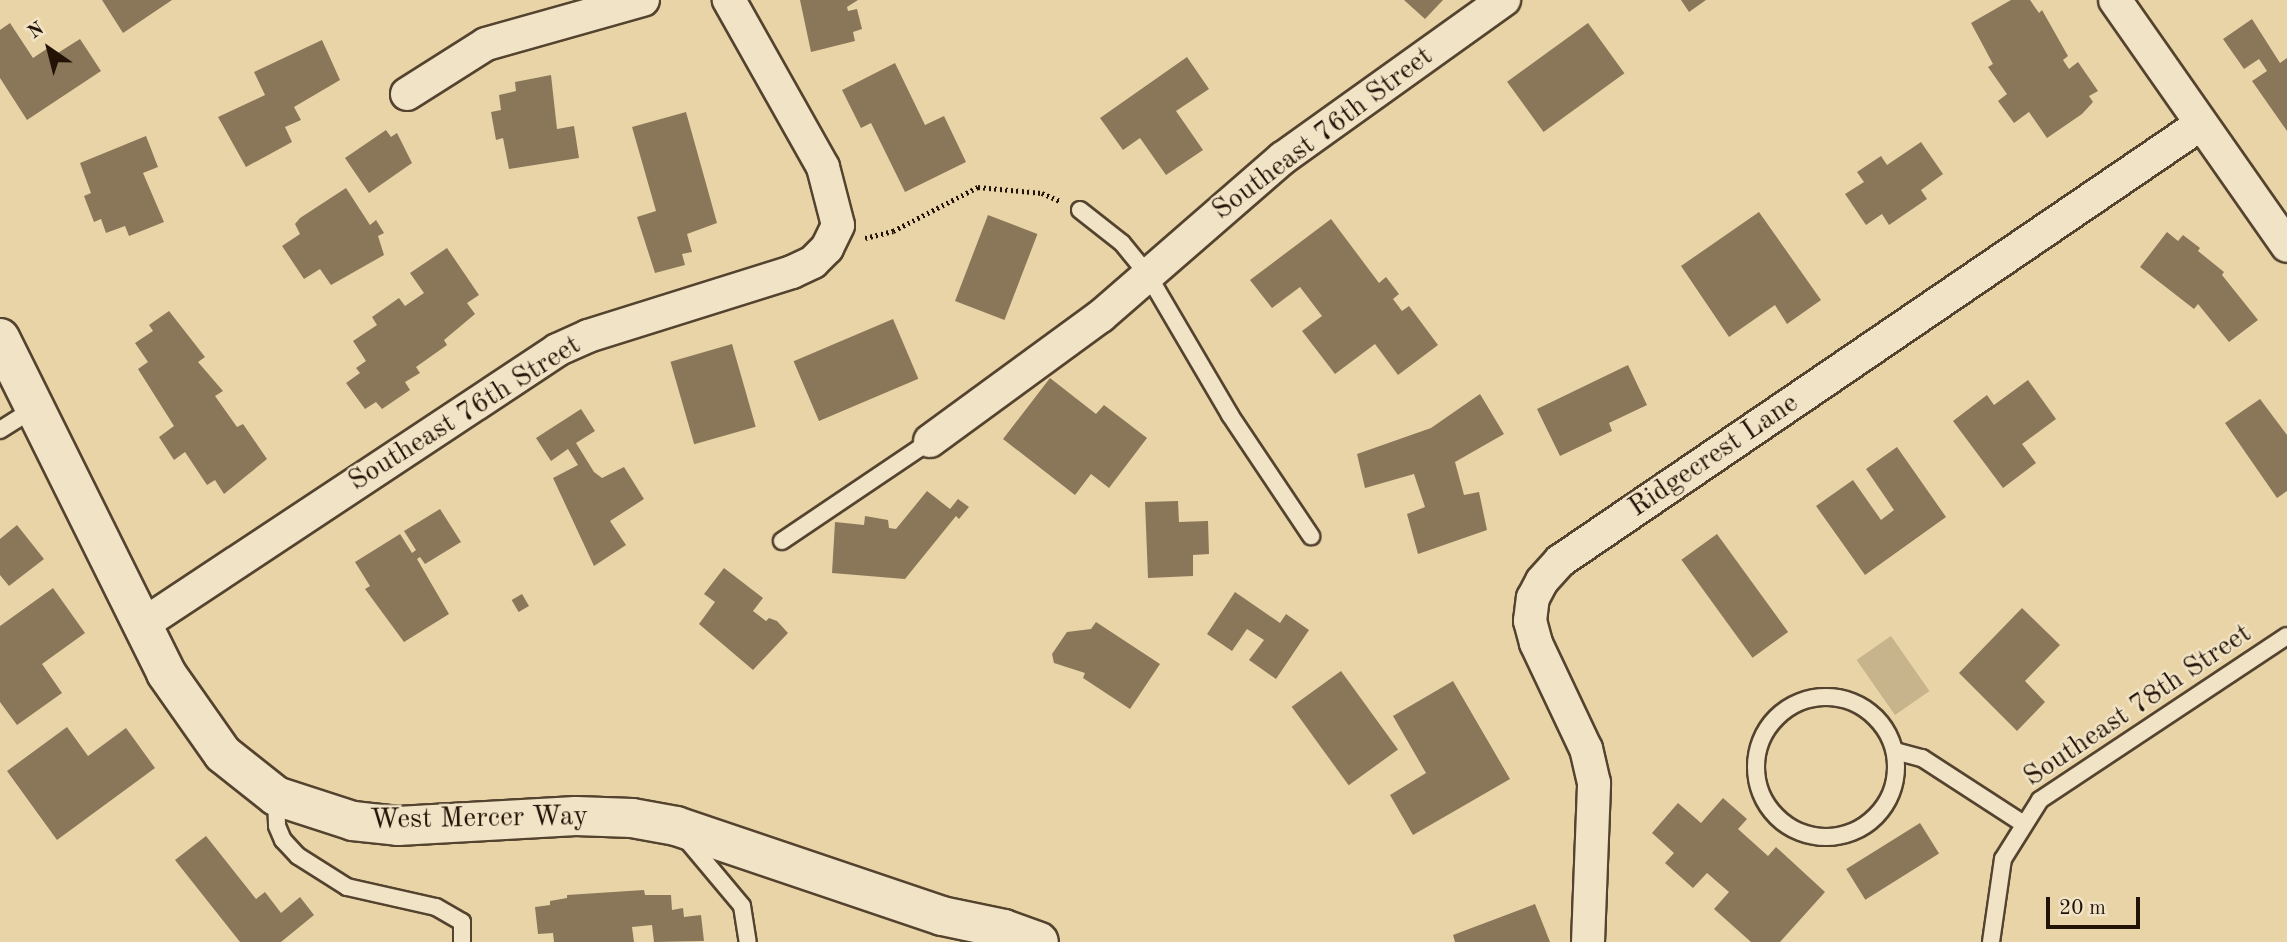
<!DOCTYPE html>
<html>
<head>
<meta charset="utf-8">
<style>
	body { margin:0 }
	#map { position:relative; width:2287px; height:942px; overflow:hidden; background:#e9d4a7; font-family:"Old Standard TT",serif }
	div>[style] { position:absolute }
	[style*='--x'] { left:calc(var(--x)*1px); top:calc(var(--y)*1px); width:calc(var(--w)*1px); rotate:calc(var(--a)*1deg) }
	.green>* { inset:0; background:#c7b38c; transform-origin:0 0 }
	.building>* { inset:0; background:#8a775a; transform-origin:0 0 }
	.path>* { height:4.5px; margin-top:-2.25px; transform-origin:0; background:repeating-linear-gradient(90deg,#231307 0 2px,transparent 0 5.5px) }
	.roads { filter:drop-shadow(2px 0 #54432f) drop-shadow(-2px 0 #54432f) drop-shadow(0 2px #54432f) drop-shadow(0 -2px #54432f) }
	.service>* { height:16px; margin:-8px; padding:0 8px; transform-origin:8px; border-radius:8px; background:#f1e3c6 }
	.service>.ring { margin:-8px; padding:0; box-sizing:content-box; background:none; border:16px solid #f1e3c6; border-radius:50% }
	.minor>* { height:32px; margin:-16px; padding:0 16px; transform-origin:16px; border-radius:16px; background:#f1e3c6 }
	.tertiary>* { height:38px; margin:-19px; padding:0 19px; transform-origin:19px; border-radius:19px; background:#f1e3c6 }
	span { translate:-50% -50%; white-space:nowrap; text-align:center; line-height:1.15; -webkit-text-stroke:5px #f1e3c6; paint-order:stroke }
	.street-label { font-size:28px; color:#231307 }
	.north { position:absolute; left:14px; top:14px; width:70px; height:70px; -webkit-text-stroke:5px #f1e3c6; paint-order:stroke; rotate:325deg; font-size:19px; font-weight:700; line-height:28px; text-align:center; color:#231307 }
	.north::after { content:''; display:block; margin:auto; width:24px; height:32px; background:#231307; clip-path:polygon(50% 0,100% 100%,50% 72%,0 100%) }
	.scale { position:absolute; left:2046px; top:897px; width:94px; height:32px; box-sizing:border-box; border:4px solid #231307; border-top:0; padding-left:9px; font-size:21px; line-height:24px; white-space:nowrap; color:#231307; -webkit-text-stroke:5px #f1e3c6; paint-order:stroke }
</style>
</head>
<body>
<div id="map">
	<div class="green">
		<i style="left:1891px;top:636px;width:67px;height:42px;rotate:55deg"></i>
	</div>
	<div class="building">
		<i style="clip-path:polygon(102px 0,172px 0,123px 33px)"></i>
		<i style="clip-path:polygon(800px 0,858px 0,847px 7px,848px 11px,857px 9px,862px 29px,853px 32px,855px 41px,811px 52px)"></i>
		<i style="clip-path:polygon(1404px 0,1443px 0,1425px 19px)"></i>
		<i style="clip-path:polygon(1681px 0,1706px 0,1689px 12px)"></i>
		<i style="clip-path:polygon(2011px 0,2030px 0,2039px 13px,2042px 10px,2068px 56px,2063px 60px,2069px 69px,2078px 62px,2098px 91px,2089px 96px,2093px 102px,2082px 114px,2047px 138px,2029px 112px,2014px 123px,1998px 101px,2007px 94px,1988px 67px,1993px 64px,1971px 23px)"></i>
		<i style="clip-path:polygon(2252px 19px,2280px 63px,2287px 58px,2287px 131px,2252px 81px,2267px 71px,2259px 59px,2244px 69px,2223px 39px)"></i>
		<i style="clip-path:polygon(10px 23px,33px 58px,48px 48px,53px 56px,80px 39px,101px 71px,27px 120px,0 78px,0 30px)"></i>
		<i style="left:1588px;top:23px;width:62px;height:100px;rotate:54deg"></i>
		<i style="clip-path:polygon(322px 40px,340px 80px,294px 107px,301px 120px,285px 127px,292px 142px,246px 167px,218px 117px,265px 95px,254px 72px)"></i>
		<i style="clip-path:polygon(1187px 57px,1209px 89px,1176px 111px,1203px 150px,1166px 175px,1140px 138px,1123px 150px,1100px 118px)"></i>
		<i style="clip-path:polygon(895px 63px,925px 125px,944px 116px,966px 162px,905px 192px,871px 123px,861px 128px,842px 90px)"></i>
		<i style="clip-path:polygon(551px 75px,557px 129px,574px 126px,579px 158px,509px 169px,503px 138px,496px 140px,491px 112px,501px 110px,499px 95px,516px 91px,515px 82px)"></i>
		<i style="clip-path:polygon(686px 112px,717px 223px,687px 234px,692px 252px,682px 254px,685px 265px,655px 273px,637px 217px,656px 211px,632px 127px)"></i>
		<i style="clip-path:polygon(386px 130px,391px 137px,397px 133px,412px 163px,369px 193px,345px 158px)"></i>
		<i style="clip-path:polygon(146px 136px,158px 167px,143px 173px,164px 222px,129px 236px,125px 226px,106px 233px,101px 219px,94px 222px,84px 196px,91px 193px,80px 163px)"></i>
		<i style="clip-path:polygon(1921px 142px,1943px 174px,1921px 190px,1927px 199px,1889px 225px,1882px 214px,1866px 225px,1845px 194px,1864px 182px,1857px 172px,1881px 156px,1887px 165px)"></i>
		<i style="clip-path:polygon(346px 188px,370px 225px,376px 220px,384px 233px,378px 236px,384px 255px,331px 285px,320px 269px,304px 279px,282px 246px,300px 234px,295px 224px,300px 218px)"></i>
		<i style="clip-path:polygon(1759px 212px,1821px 300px,1787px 324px,1775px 305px,1729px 337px,1681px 266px)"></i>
		<i style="left:988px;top:215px;width:53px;height:92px;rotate:21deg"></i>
		<i style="clip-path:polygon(1331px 219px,1379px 283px,1386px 277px,1399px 294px,1393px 299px,1402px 311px,1409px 306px,1438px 345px,1398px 375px,1375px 344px,1335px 374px,1302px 331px,1322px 316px,1300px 287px,1272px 308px,1250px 280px)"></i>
		<i style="clip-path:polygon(2167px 232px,2178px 241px,2183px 235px,2200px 248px,2198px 251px,2224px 272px,2222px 275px,2258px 320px,2229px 342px,2198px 304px,2194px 309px,2140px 267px)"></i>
		<i style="clip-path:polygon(447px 248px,479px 295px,467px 303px,475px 314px,444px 340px,447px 345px,416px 367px,420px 373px,405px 382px,410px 390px,382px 409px,376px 402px,365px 409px,346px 383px,360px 373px,356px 368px,366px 361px,353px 341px,377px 325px,372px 317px,399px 298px,405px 306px,424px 293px,410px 273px)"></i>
		<i style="clip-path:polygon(169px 311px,205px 357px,198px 362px,223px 391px,215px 396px,237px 427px,243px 424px,267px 459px,224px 494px,215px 480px,207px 485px,185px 452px,174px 460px,159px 437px,174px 426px,138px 369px,148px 362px,135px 343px,153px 331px,149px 325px)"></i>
		<i style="left:893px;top:319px;width:65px;height:108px;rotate:67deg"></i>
		<i style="left:732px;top:344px;width:86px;height:64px;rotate:74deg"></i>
		<i style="clip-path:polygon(1628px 365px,1647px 405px,1609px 423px,1612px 431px,1560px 456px,1537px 409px)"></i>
		<i style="clip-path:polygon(1050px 378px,1096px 414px,1104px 405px,1147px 438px,1109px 488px,1091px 474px,1075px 495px,1003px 439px)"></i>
		<i style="clip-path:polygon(2028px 380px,2056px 419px,2022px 444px,2036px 463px,2003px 488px,1953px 421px,1987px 395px,1994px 405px)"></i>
		<i style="clip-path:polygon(1480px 394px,1504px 434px,1455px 462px,1464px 495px,1479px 492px,1487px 530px,1418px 554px,1407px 514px,1425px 507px,1414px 474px,1365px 488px,1357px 454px,1431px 428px)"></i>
		<i style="clip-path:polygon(2260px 399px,2287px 435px,2287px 491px,2277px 498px,2225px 423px)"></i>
		<i style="clip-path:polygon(581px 409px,595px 431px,576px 443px,594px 472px,602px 478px,624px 467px,644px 499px,610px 521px,626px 545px,594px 566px,553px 478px,578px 465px,568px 449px,551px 461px,536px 438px)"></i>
		<i style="clip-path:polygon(1897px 447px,1946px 517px,1865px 575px,1816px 506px,1853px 480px,1881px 520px,1894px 510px,1866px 469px)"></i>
		<i style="clip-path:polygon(927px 491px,950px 509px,958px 499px,969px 507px,959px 519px,956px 516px,905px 579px,832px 573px,835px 522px,864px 525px,865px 516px,888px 520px,889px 528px,896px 529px)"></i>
		<i style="clip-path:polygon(1178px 501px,1179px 522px,1208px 521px,1209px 554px,1193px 555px,1193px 576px,1148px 578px,1145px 502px)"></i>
		<i style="clip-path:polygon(440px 509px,461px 542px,425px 564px,420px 557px,417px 559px,449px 614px,404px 642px,365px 589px,370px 586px,355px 562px,400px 534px,412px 553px,416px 550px,404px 531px)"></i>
		<i style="clip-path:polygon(17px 525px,44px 559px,9px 586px,0 575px,0 539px)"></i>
		<i style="left:1717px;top:534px;width:121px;height:44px;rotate:54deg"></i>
		<i style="clip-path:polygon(724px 568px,763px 598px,753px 611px,766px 621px,769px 618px,777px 621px,788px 633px,753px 670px,699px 624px,715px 602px,704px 594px)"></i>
		<i style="clip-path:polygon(53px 588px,85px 633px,42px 664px,62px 693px,17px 725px,0 702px,0 626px)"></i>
		<i style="clip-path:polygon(1235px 592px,1280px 623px,1286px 614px,1309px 630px,1276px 679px,1249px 660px,1264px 640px,1247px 629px,1232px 651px,1207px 634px)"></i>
		<i style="left:522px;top:594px;width:14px;height:12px;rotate:60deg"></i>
		<i style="clip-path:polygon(2022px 608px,2060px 645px,2025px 681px,2045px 702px,2017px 731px,1959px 673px)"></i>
		<i style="clip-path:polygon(1096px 622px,1160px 664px,1130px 709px,1083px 678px,1085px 673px,1054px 663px,1052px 654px,1067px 632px,1091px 629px)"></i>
		<i style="left:1341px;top:671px;width:97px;height:61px;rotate:54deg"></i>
		<i style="clip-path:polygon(1453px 681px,1510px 779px,1413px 835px,1390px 795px,1426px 773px,1393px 716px)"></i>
		<i style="clip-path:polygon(67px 727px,88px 756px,126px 728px,155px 768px,57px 840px,7px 771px)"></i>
		<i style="clip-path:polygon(1723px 798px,1747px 819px,1738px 829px,1768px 856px,1776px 847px,1825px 892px,1780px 942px,1751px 942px,1714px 909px,1729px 892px,1707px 873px,1693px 888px,1665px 863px,1674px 853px,1652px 833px,1678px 803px,1701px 823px)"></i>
		<i style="left:1920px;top:823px;width:36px;height:87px;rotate:58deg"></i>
		<i style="clip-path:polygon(206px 836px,256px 899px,265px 892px,281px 913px,300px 897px,314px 915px,281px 942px,240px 942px,175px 860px)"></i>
		<i style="clip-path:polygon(644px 890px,645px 895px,671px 895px,672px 910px,683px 908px,684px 917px,701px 915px,704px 941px,654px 942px,652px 925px,632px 927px,634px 942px,554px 942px,553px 933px,538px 934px,535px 907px,550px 905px,550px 901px,567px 898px,567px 895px)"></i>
		<i style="clip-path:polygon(1535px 904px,1550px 942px,1455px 942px,1453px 935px)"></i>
	</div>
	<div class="path">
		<i style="--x:865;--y:238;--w:29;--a:-14"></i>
		<i style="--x:893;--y:231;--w:96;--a:-27.4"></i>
		<i style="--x:978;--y:187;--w:64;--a:5.4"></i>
		<i style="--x:1042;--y:193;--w:20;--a:24"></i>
	</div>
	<div class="roads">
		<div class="service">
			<i style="--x:1080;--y:210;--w:53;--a:38.2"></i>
			<i style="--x:1122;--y:243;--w:41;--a:50.9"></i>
			<i style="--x:1148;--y:275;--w:162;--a:59.6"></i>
			<i style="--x:1230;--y:415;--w:146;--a:56.2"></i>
			<i style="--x:0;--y:430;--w:41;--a:-32.2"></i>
			<i style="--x:782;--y:541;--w:179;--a:-34"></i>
			<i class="ring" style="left:1756px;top:697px;width:124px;height:124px"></i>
			<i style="--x:1895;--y:751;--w:28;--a:15"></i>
			<i style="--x:1922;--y:758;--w:119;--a:33"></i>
			<i style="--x:276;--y:796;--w:30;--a:88"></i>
			<i style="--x:277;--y:826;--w:15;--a:67"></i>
			<i style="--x:283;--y:840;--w:22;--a:47"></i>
			<i style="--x:298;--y:856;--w:58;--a:32.3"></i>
			<i style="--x:347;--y:887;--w:91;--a:12.7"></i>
			<i style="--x:436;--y:907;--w:30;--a:30"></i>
			<i style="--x:462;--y:922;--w:20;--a:90"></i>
			<i style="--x:686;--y:839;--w:87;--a:50.1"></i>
			<i style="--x:742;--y:906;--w:36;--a:81"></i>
			<i style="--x:1991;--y:942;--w:84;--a:-81.8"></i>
			<i style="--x:2003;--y:859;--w:70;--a:-57.9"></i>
			<i style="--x:2040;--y:800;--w:296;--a:-33.6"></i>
		</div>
		<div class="minor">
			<i style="--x:2115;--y:0;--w:300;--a:55"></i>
			<i style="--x:407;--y:94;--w:93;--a:-32.3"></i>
			<i style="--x:486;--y:44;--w:163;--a:-15.7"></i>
			<i style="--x:930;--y:441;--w:212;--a:-36.2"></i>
			<i style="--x:1101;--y:316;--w:241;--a:-41"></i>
			<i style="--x:1283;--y:158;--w:272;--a:-35.6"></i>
			<i style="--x:142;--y:625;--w:498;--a:-33.5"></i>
			<i style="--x:557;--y:350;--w:34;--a:-24"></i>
			<i style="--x:588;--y:336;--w:214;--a:-17.4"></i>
			<i style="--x:792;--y:272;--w:23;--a:-25"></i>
			<i style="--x:813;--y:262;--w:20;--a:-45"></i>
			<i style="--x:827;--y:248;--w:25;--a:-64"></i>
			<i style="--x:838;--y:225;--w:60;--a:-104.5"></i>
			<i style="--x:823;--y:167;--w:192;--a:-119.4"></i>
			<i style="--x:1588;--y:942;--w:159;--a:-87.8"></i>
			<i style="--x:1594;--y:783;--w:35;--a:-103"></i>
			<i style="--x:1586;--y:749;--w:117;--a:-115.3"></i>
			<i style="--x:1536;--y:643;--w:23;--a:-105"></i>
			<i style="--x:1530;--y:621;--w:23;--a:-83"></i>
			<i style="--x:1533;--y:598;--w:19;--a:-62"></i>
			<i style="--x:1542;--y:581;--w:27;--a:-48"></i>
			<i style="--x:1560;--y:561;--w:776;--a:-34.28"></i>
		</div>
		<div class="tertiary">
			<i style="--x:0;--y:338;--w:374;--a:63.6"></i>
			<i style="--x:166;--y:673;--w:99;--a:54.9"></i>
			<i style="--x:223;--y:754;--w:68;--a:38.4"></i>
			<i style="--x:276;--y:796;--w:81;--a:18"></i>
			<i style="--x:353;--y:821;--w:45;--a:6.3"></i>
			<i style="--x:398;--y:826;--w:178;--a:-3.2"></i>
			<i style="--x:576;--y:816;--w:56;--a:2"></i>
			<i style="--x:632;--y:818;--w:45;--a:10.3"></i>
			<i style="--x:676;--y:826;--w:281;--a:18.7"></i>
			<i style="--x:942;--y:916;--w:63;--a:11.8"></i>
			<i style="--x:1004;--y:929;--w:37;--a:20"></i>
		</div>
	</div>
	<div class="street-label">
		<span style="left:1323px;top:134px;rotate:-37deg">Southeast 76th Street</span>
		<span style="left:465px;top:414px;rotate:-32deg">Southeast 76th Street</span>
		<span style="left:1714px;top:456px;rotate:-34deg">Ridgecrest Lane</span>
		<span style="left:2138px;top:706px;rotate:-34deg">Southeast 78th Street</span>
		<span style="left:479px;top:819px;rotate:-1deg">West Mercer Way</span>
	</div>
	<div class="north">N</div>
	<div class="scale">20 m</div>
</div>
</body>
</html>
